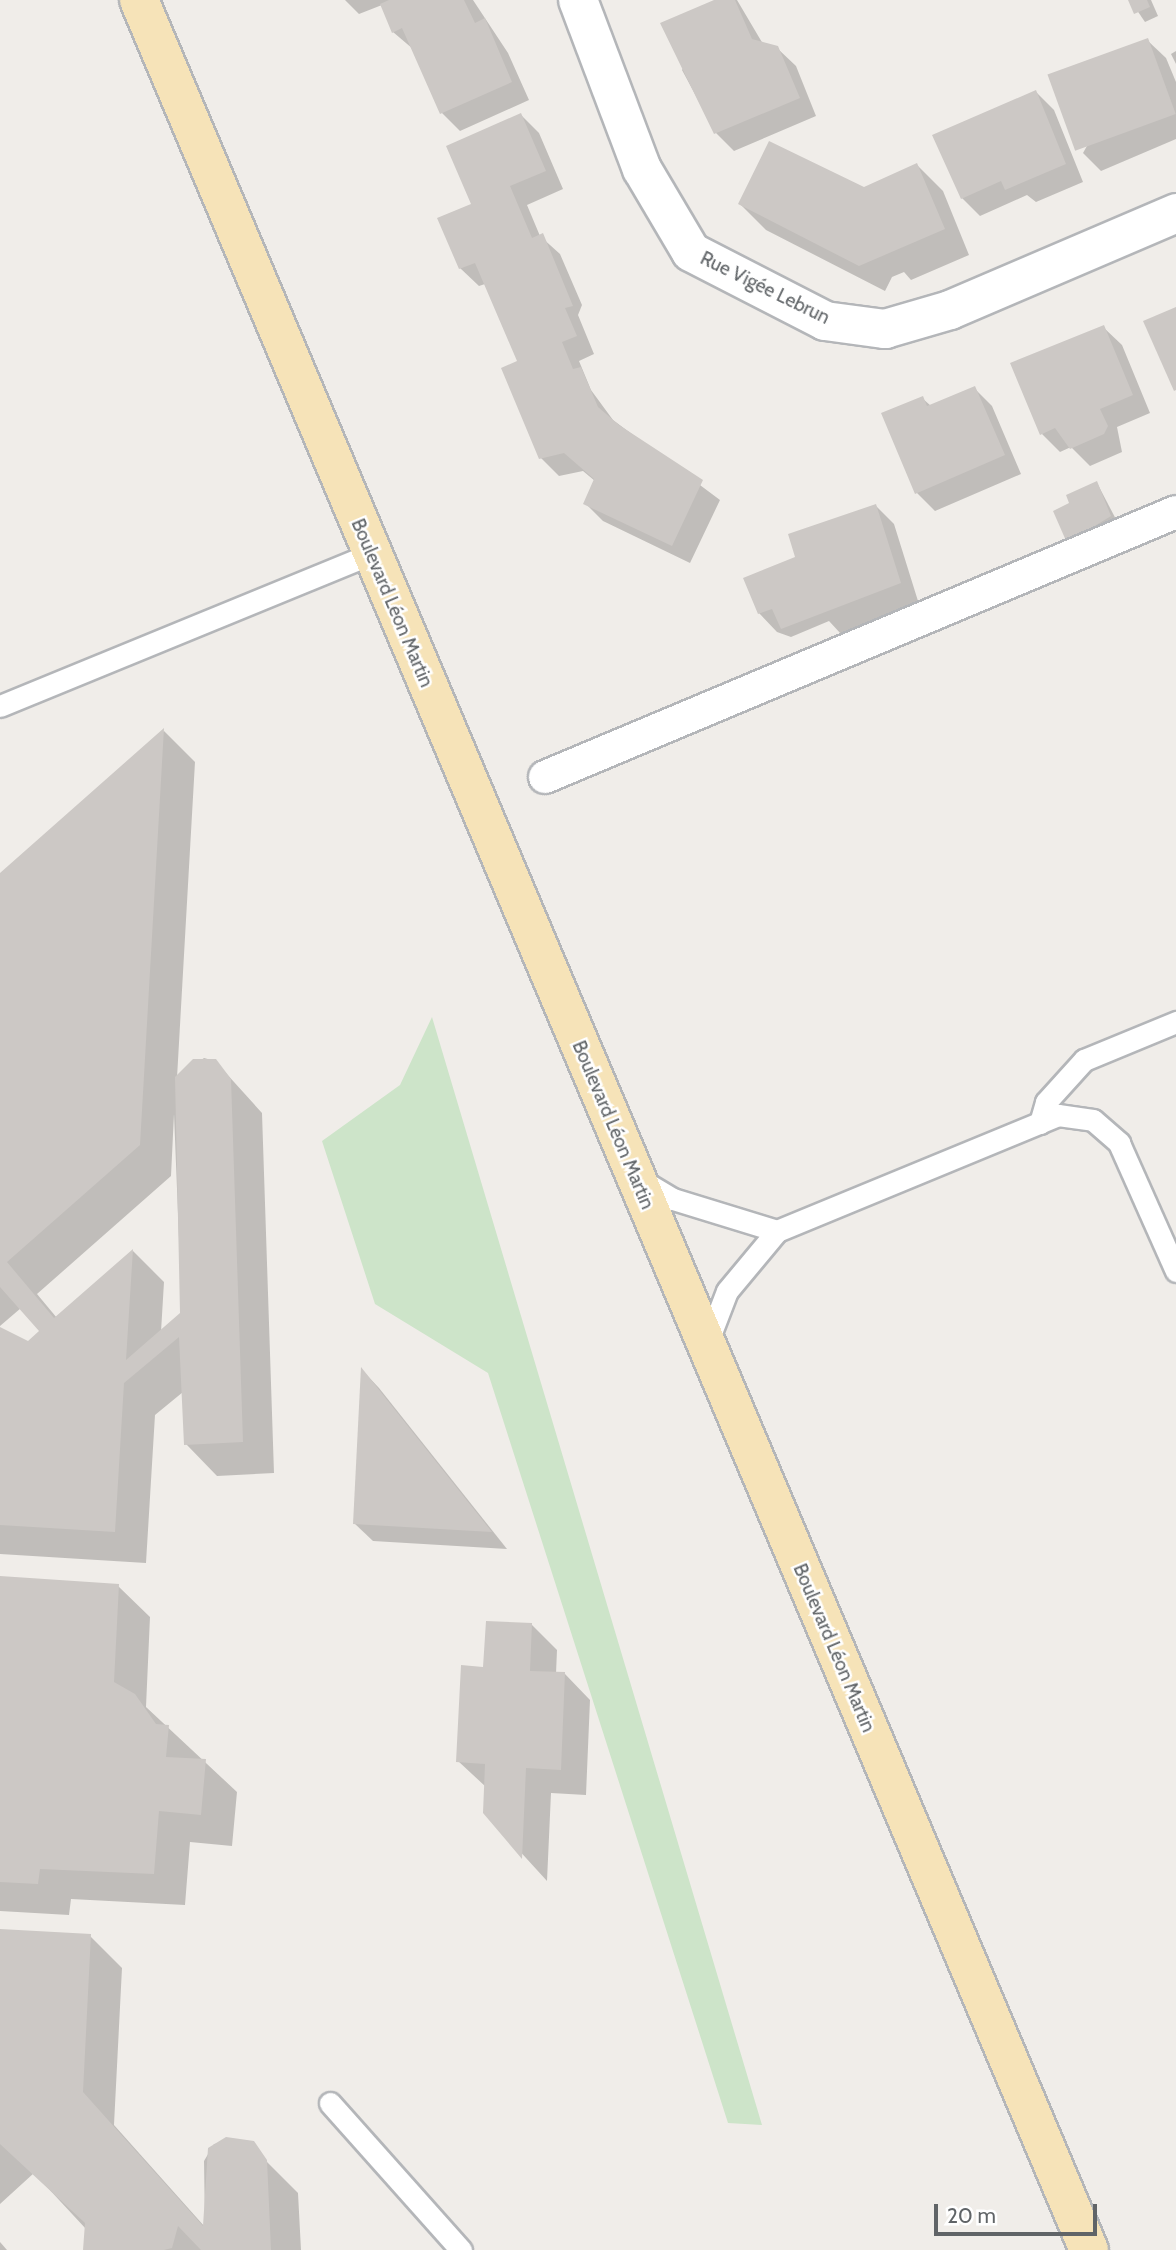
<!DOCTYPE html>
<html>
<head>
<meta charset="utf-8">
<style>
	body { margin:0 }
	#map { position:relative; width:1176px; height:2250px; overflow:hidden; background:#f0ede9; font-family:Cabin,sans-serif }
	div>[style] { position:absolute }
	[style*='--x'] { left:calc(var(--x)*1px); top:calc(var(--y)*1px); width:calc(var(--w)*1px); rotate:calc(var(--a)*1deg) }
	.green>* { inset:0; background:#cde4c9 }
	.shadow>* { inset:0; background:#0003 }
	.building>* { inset:0; background:#ccc8c5; transform-origin:0 0 }
	.roads { filter:drop-shadow(2px 0 #b4b6b9) drop-shadow(-2px 0 #b4b6b9) drop-shadow(0 2px #b4b6b9) drop-shadow(0 -2px #b4b6b9) }
	.service>* { height:21px; margin:-10.5px; padding:0 10.5px; transform-origin:10.5px; border-radius:10.5px; background:#fff }
	.pedestrian>* { height:32px; margin:-16px; padding:0 16px; transform-origin:16px; border-radius:16px; background:#fff }
	.minor>* { height:38px; margin:-19px; padding:0 19px; transform-origin:19px; border-radius:19px; background:#fff }
	.primary>* { height:38px; margin:-19px; padding:0 19px; transform-origin:19px; border-radius:19px; background:#f6e3b8 }
	span { translate:-50% -50%; white-space:nowrap; text-align:center; line-height:1.15; -webkit-text-stroke:5px #fff; paint-order:stroke }
	.street-label { font-size:19px; color:#606467 }
	.scale { position:absolute; left:934px; top:2204px; width:163px; height:32px; box-sizing:border-box; border:4px solid #606467; border-top:0; padding-left:9px; font-size:21px; line-height:24px; white-space:nowrap; color:#606467; -webkit-text-stroke:5px #fff; paint-order:stroke }
</style>
</head>
<body>
<div id="map">
	<div class="green">
		<i style="clip-path:polygon(432px 1017px,762px 2125px,728px 2123px,488px 1373px,375px 1304px,322px 1141px,400px 1085px)"></i>
	</div>
	<div class="shadow">
		<i style="clip-path:polygon(345px 0,473px 0,508px 53px,529px 100px,460px 131px,442px 113px,413px 49px,393px 32px,382px 5px,359px 14px)"></i>
		<i style="clip-path:polygon(719px 0,737px 0,763px 44px,777px 48px,796px 66px,816px 116px,734px 151px,716px 133px,682px 70px)"></i>
		<i style="clip-path:polygon(1130px 0,1151px 0,1158px 16px,1145px 22px)"></i>
		<i style="clip-path:polygon(1147px 40px,1166px 58px,1176px 82px,1176px 139px,1101px 171px,1083px 153px)"></i>
		<i style="clip-path:polygon(1176px 51px,1176px 64px,1171px 54px)"></i>
		<i style="clip-path:polygon(1036px 92px,1054px 110px,1083px 182px,1036px 202px,1027px 195px,980px 216px,962px 198px)"></i>
		<i style="clip-path:polygon(521px 115px,539px 133px,563px 189px,527px 205px,540px 236px,560px 254px,582px 305px,578px 315px,594px 354px,579px 361px,591px 390px,613px 420px,720px 500px,690px 563px,603px 521px,585px 503px,595px 481px,583px 471px,559px 476px,541px 458px,519px 362px,485px 284px,479px 286px,460px 268px,473px 205px)"></i>
		<i style="clip-path:polygon(917px 165px,943px 191px,969px 255px,911px 280px,904px 272px,892px 277px,885px 291px,766px 230px,740px 204px,864px 189px)"></i>
		<i style="clip-path:polygon(1103px 327px,1122px 345px,1150px 413px,1117px 427px,1122px 452px,1090px 466px,1071px 447px,1060px 452px,1042px 434px)"></i>
		<i style="clip-path:polygon(974px 388px,992px 406px,1021px 474px,935px 511px,917px 493px,883px 414px,922px 398px,931px 406px)"></i>
		<i style="clip-path:polygon(1097px 483px,1119px 525px,1077px 551px,1071px 504px)"></i>
		<i style="clip-path:polygon(876px 506px,894px 524px,918px 601px,841px 634px,829px 621px,791px 637px,777px 632px,759px 613px,796px 558px)"></i>
		<i style="clip-path:polygon(evenodd,164px 731px,195px 762px,177px 1078px,204px 1058px,215px 1061px,262px 1113px,274px 1473px,217px 1476px,186px 1444px,183px 1392px,155px 1415px,146px 1563px,0 1554px,0 1331px,28px 1343px,41px 1331px,21px 1308px,0 1326px,0 875px,164px 731px,174px 1114px,182px 1314px,161px 1332px,164px 1282px,133px 1251px,57px 1318px,37px 1294px,171px 1176px,174px 1114px)"></i>
		<i style="clip-path:polygon(363px 1371px,379px 1388px,507px 1549px,373px 1541px,354px 1523px)"></i>
		<i style="clip-path:polygon(0 1578px,118px 1586px,150px 1617px,146px 1707px,237px 1792px,232px 1846px,190px 1842px,185px 1905px,71px 1899px,69px 1915px,0 1911px)"></i>
		<i style="clip-path:polygon(531px 1624px,557px 1650px,556px 1674px,565px 1674px,590px 1700px,586px 1795px,551px 1793px,547px 1881px,484px 1812px,486px 1787px,458px 1761px,485px 1669px)"></i>
		<i style="clip-path:polygon(0 1931px,90px 1936px,122px 1968px,114px 2125px,205px 2227px,204px 2161px,214px 2144px,245px 2140px,298px 2193px,301px 2250px,85px 2250px,86px 2229px,34px 2173px,0 2204px)"></i>
		<i style="clip-path:polygon(0 2242px,7px 2250px,0 2250px)"></i>
	</div>
	<div class="building">
		<i style="clip-path:polygon(389px 0,464px 0,475px 23px,485px 18px,512px 82px,440px 114px,402px 28px,392px 33px,380px 4px)"></i>
		<i style="clip-path:polygon(714px 0,735px 0,752px 39px,778px 46px,800px 98px,714px 134px,660px 23px)"></i>
		<i style="clip-path:polygon(1128px 0,1147px 0,1150px 7px,1134px 14px)"></i>
		<i style="left:1148px;top:38px;width:81px;height:107px;rotate:70deg"></i>
		<i style="clip-path:polygon(1036px 90px,1066px 164px,1005px 190px,1001px 181px,961px 199px,932px 135px)"></i>
		<i style="clip-path:polygon(521px 113px,546px 171px,510px 186px,532px 238px,543px 233px,573px 306px,565px 308px,577px 336px,562px 342px,573px 369px,581px 367px,598px 407px,619px 425px,703px 480px,672px 546px,583px 504px,594px 479px,564px 453px,539px 459px,501px 368px,517px 361px,475px 263px,459px 269px,437px 218px,471px 204px,446px 146px)"></i>
		<i style="clip-path:polygon(769px 141px,864px 187px,917px 163px,945px 229px,859px 266px,738px 204px)"></i>
		<i style="clip-path:polygon(1176px 307px,1176px 390px,1174px 391px,1143px 321px)"></i>
		<i style="clip-path:polygon(1104px 325px,1133px 395px,1100px 409px,1108px 426px,1104px 434px,1070px 449px,1055px 428px,1040px 435px,1010px 363px)"></i>
		<i style="clip-path:polygon(975px 386px,1005px 455px,915px 494px,881px 413px,923px 396px,927px 406px)"></i>
		<i style="clip-path:polygon(1097px 481px,1111px 516px,1067px 543px,1053px 511px,1069px 503px,1066px 495px)"></i>
		<i style="clip-path:polygon(876px 504px,901px 583px,781px 629px,772px 609px,758px 614px,743px 578px,795px 557px,788px 534px)"></i>
		<i style="clip-path:polygon(164px 728px,140px 1145px,7px 1262px,54px 1318px,133px 1249px,126px 1360px,180px 1313px,175px 1077px,193px 1059px,216px 1059px,231px 1079px,243px 1442px,184px 1445px,179px 1337px,124px 1383px,115px 1532px,0 1525px,0 1327px,28px 1341px,39px 1331px,0 1287px,0 873px)"></i>
		<i style="clip-path:polygon(361px 1367px,492px 1532px,353px 1524px)"></i>
		<i style="clip-path:polygon(0 1576px,119px 1584px,114px 1682px,135px 1694px,156px 1724px,169px 1725px,166px 1757px,206px 1759px,201px 1815px,159px 1811px,154px 1874px,40px 1869px,38px 1884px,0 1882px)"></i>
		<i style="clip-path:polygon(486px 1621px,532px 1623px,530px 1671px,565px 1672px,561px 1770px,526px 1768px,522px 1859px,483px 1813px,485px 1764px,456px 1762px,461px 1665px,483px 1667px)"></i>
		<i style="clip-path:polygon(0 1929px,91px 1934px,83px 2092px,203px 2226px,208px 2148px,226px 2137px,254px 2141px,267px 2160px,271px 2250px,201px 2250px,178px 2226px,172px 2248px,164px 2250px,83px 2250px,85px 2223px,0 2144px)"></i>
	</div>
	<div class="roads">
		<div class="service">
			<i style="--x:0;--y:706;--w:401;--a:-22.3"></i>
			<i style="--x:1040;--y:1123;--w:22;--a:-74"></i>
			<i style="--x:1046;--y:1102;--w:57;--a:-47.9"></i>
			<i style="--x:1084;--y:1060;--w:100;--a:-22.4"></i>
			<i style="--x:641;--y:1180;--w:37;--a:31"></i>
			<i style="--x:673;--y:1199;--w:109;--a:17.1"></i>
			<i style="--x:777;--y:1231;--w:78;--a:129.8"></i>
			<i style="--x:727;--y:1291;--w:56;--a:111"></i>
			<i style="--x:777;--y:1231;--w:304;--a:-22.4"></i>
			<i style="--x:1058;--y:1115;--w:35;--a:8"></i>
			<i style="--x:1093;--y:1120;--w:35;--a:41"></i>
			<i style="--x:1119;--y:1143;--w:140;--a:66"></i>
			<i style="--x:330;--y:2103;--w:197;--a:48.3"></i>
		</div>
		<div class="pedestrian">
			<i style="--x:545;--y:777;--w:684;--a:-22.78"></i>
		</div>
		<div class="minor">
			<i style="--x:578;--y:0;--w:181;--a:69.3"></i>
			<i style="--x:642;--y:169;--w:96;--a:59.4"></i>
			<i style="--x:691;--y:252;--w:151;--a:27.2"></i>
			<i style="--x:825;--y:321;--w:61;--a:7.6"></i>
			<i style="--x:885;--y:329;--w:68;--a:-16.3"></i>
			<i style="--x:950;--y:310;--w:246;--a:-23.2"></i>
		</div>
		<div class="primary">
			<i style="--x:139;--y:0;--w:2442;--a:67.11"></i>
		</div>
	</div>
	<div class="street-label">
		<span style="left:765px;top:288px;rotate:26deg">Rue Vigée Lebrun</span>
		<span style="left:392px;top:603px;rotate:67deg">Boulevard Léon Martin</span>
		<span style="left:613px;top:1125px;rotate:67deg">Boulevard Léon Martin</span>
		<span style="left:834px;top:1648px;rotate:67deg">Boulevard Léon Martin</span>
	</div>
	<div class="scale">20 m</div>
</div>
</body>
</html>
